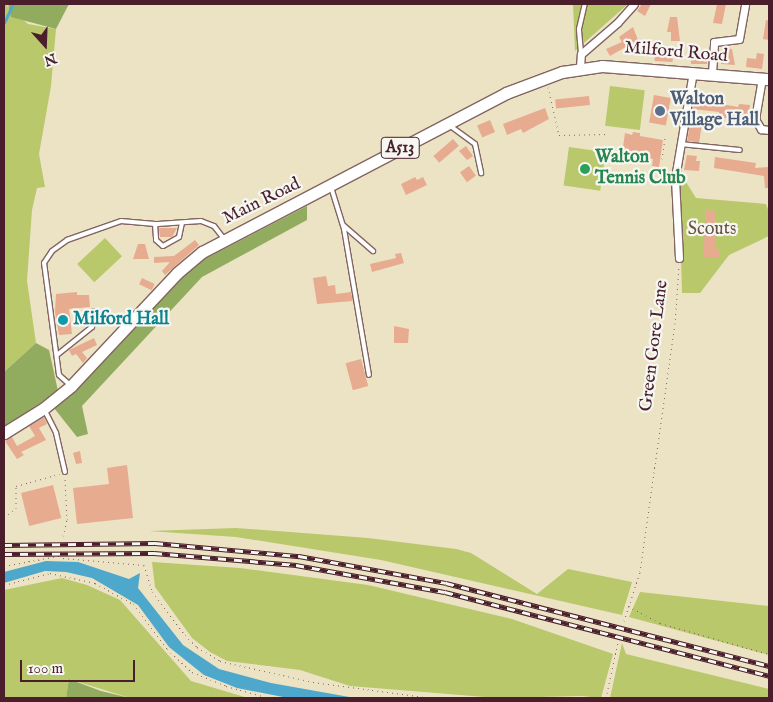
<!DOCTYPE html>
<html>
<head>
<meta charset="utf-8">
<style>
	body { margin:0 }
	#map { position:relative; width:773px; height:702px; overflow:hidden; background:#ece3c5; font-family:"IM FELL English",serif }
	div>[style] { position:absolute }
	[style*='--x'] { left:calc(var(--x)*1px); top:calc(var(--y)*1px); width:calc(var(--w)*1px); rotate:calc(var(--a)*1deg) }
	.green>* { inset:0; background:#b8c86b; transform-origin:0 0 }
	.forest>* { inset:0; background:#92ac5f }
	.water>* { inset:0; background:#4da8cb }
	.stream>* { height:2.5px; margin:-1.25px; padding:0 1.25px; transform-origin:1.25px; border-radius:1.25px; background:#4da8cb }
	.building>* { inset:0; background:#e7ab90; transform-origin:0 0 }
	.path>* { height:1px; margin-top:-0.5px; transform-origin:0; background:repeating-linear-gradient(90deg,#836461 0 1px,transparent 0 5px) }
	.roads { filter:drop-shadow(1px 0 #836461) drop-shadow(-1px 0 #836461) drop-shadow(0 1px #836461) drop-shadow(0 -1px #836461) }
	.service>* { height:4px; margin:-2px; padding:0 2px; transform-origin:2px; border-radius:2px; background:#fff }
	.minor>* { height:7px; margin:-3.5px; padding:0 3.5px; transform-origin:3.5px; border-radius:3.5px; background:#fff }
	.trunk>* { height:11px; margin:-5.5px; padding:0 5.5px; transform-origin:5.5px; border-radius:5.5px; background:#fff }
	.rail>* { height:4.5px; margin-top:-2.25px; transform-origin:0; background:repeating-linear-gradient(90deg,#f6f6f2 0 8px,#4a1f2b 0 16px); box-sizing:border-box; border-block:1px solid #4a1f2b }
	.dots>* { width:14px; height:14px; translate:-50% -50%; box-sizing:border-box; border:2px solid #f6f6f2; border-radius:50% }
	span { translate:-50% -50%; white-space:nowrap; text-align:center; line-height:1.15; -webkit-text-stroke:4.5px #f6f6f2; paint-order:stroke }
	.shield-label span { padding:1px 4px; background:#f6f6f2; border:1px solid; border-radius:4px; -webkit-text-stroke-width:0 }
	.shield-label { font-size:16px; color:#4a1f2b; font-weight:700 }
	.street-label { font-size:18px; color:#4a1f2b }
	.service-label { font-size:18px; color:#4e5e75; font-weight:700 }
	.left { translate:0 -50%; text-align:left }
	.leisure-label { font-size:18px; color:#27864d; font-weight:700 }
	.park-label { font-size:18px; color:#6b523e }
	.culture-label { font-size:18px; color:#0d838f; font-weight:700 }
	.frame { position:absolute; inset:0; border:5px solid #4a1f2b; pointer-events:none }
	.north { position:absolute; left:20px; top:20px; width:50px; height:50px; -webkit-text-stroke:4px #f6f6f2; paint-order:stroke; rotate:160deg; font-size:14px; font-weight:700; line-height:20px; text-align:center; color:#4a1f2b }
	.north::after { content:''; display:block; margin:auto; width:18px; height:22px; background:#4a1f2b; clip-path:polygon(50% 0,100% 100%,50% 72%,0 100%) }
	.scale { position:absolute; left:20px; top:660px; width:115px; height:22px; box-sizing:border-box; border:2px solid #4a1f2b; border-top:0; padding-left:6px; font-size:15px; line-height:18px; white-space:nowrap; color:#4a1f2b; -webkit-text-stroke:4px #f6f6f2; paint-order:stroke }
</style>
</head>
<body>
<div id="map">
	<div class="green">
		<i style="clip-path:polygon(4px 4px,8px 4px,7px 6px,28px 24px,56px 29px,51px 86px,39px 154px,45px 187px,37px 188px,32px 210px,27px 281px,36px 343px,4px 372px)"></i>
		<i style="clip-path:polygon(573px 4px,628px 4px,575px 51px)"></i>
		<i style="left:610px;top:86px;width:35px;height:40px;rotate:7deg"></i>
		<i style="left:569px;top:147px;width:37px;height:39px;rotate:8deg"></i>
		<i style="clip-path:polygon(679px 180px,686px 182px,696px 198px,766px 204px,769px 212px,769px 236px,729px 255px,700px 293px,682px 293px)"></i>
		<i style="left:105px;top:238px;width:25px;height:38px;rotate:47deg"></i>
		<i style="clip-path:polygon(236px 528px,368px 538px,456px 549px,471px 553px,537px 594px,568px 569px,632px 582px,622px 615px,381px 560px,236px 537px,149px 531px)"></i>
		<i style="clip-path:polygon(152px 562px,240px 568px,368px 585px,512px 619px,613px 654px,601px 698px,582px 696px,497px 698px,350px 686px,300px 670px,227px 661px,210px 652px,192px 638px,155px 587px)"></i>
		<i style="clip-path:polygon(62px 578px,87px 585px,120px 600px,191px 681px,248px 698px,130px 698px,69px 679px,66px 698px,4px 698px,4px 590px)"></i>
		<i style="clip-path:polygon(640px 592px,769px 606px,769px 655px,629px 617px)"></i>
		<i style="clip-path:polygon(622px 643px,626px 654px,769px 689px,769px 698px,610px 698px)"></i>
	</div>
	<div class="forest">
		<i style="clip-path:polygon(8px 4px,69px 4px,56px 29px,11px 17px)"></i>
		<i style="clip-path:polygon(307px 206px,307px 220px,202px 277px,82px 406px,88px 434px,77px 437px,54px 408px,74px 392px,195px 264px)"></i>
		<i style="clip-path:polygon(36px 343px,49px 350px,58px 391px,4px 428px,4px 372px)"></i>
		<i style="clip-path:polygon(69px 679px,101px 691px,130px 698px,66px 698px)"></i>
	</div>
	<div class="water">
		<i style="clip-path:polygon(46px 561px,78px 562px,129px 579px,140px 573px,138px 588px,183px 645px,219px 669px,271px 683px,355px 698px,288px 698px,237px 688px,204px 675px,169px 647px,138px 605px,92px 578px,66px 572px,45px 571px,4px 583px,4px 572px)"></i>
	</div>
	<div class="stream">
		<i style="--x:4;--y:23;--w:21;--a:-65"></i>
	</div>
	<div class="building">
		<i style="clip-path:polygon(642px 4px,651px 4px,645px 16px,637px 11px)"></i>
		<i style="clip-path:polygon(717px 4px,726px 4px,722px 24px,713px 23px)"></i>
		<i style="clip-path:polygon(670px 17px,677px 17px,680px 41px,671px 41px,671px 32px,667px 32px)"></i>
		<i style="clip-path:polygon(766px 20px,769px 21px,769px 40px,763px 39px)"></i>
		<i style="clip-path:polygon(633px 27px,638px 40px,610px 56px,606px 49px,622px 42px,619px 37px)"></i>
		<i style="clip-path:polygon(723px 48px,732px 49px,735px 65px,721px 64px)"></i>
		<i style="left:655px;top:53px;width:18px;height:8px;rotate:3deg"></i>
		<i style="clip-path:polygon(691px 53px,703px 53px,703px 56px,708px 56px,707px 64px,691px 64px)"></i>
		<i style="clip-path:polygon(757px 53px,764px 54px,762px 69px,746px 67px,747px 58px,756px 59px)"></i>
		<i style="left:654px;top:95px;width:17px;height:28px;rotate:10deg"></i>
		<i style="left:589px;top:96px;width:9px;height:34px;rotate:84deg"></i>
		<i style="clip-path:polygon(699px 100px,738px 107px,739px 104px,750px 105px,748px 119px,718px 118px,719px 112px,692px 109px,693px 102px)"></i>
		<i style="clip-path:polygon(545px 108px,549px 119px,523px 133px,521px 129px,507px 135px,503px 124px)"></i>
		<i style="left:490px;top:120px;width:13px;height:14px;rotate:67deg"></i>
		<i style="left:690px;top:123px;width:12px;height:18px;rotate:9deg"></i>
		<i style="clip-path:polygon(633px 132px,640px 133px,640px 136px,663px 140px,659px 167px,652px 166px,653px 159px,622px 154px,625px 133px,632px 135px)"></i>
		<i style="left:453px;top:139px;width:9px;height:26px;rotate:49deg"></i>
		<i style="clip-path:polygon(466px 146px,473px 156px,467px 160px,459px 151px)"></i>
		<i style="clip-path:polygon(687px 155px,697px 156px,696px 161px,700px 161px,699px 171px,684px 170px)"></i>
		<i style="clip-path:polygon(715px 157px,756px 163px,755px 168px,769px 167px,769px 188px,765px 188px,764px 176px,714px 168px)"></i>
		<i style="left:469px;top:166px;width:12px;height:11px;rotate:55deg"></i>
		<i style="clip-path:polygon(415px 177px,417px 180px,423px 177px,427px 185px,406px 195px,401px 184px)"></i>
		<i style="clip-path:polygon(706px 210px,716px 211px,715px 249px,719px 249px,719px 257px,703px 257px)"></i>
		<i style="clip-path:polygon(159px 228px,177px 228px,172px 237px,160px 237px)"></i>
		<i style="clip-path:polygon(195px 240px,199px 245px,165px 275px,162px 271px,170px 262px,154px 263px,154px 257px,174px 256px)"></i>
		<i style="clip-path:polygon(138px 244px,145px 244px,149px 259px,133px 259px)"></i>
		<i style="clip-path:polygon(401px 253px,404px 263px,372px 272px,370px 264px,396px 258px,395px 254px)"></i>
		<i style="clip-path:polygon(326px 276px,328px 286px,335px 285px,336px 294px,351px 292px,353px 301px,317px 304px,313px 278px)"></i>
		<i style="left:142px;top:278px;width:14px;height:7px;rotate:25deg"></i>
		<i style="clip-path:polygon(77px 292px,77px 295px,89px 295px,90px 307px,69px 309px,72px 334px,59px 335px,55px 312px,56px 294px)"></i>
		<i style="clip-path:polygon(394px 326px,409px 329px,408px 343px,394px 343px)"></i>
		<i style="clip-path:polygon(94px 338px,97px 345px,82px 352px,87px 358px,83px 363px,76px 354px,72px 356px,69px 350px)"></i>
		<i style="left:361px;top:359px;width:28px;height:16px;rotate:75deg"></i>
		<i style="clip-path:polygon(44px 417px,47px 424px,39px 428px,46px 440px,21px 452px,24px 455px,17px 459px,5px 441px,12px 437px,17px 446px,35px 436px,29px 426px)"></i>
		<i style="clip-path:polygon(80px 451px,82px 463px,76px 464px,73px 453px)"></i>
		<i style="clip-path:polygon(127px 465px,133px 518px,77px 524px,73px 488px,109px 484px,107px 468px)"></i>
		<i style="left:53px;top:485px;width:34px;height:33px;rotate:76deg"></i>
	</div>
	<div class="path">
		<i style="--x:548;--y:87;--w:49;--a:77.1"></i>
		<i style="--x:559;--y:135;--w:50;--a:-1.1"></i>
		<i style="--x:662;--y:159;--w:22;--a:-82"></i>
		<i style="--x:4;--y:517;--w:15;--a:-37"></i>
		<i style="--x:16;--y:508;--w:22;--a:-90"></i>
		<i style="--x:16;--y:486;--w:45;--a:-15.6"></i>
		<i style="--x:63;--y:536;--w:16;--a:-76"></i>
		<i style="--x:67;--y:520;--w:43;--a:-92.7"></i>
		<i style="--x:63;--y:558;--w:81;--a:4.9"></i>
		<i style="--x:144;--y:565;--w:28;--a:73"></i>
		<i style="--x:152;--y:592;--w:54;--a:52.5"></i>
		<i style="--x:185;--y:635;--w:17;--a:45"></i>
		<i style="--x:197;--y:647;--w:27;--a:31"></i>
		<i style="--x:220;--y:661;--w:95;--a:12.7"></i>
		<i style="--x:313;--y:682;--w:120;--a:7.7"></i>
		<i style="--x:4;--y:566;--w:60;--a:-10.6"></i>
		<i style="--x:4;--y:585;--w:48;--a:-14.6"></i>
		<i style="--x:50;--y:573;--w:46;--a:12.5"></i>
		<i style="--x:95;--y:583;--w:43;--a:28.9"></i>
		<i style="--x:133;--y:604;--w:56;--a:52.9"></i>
		<i style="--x:167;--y:649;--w:34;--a:43"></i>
		<i style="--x:192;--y:672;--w:37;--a:22"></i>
		<i style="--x:226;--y:686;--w:46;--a:15.3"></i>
		<i style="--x:628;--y:606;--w:36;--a:28"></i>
		<i style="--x:660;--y:623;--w:113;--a:15.9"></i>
		<i style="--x:624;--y:621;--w:52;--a:-71.9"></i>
		<i style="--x:640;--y:572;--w:250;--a:-82"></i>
		<i style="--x:675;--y:324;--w:58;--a:-86.1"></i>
		<i style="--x:606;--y:698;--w:57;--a:-77.9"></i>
	</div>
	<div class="roads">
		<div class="service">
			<i style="--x:581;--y:53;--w:24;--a:-95"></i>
			<i style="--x:579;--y:29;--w:26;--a:-77"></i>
			<i style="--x:680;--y:94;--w:9;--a:6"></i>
			<i style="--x:449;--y:125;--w:32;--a:36"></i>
			<i style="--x:475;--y:144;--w:30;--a:78"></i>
			<i style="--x:680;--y:144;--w:60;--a:5.7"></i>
			<i style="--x:331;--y:187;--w:44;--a:72.8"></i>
			<i style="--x:344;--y:229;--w:148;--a:80.3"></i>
			<i style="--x:155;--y:224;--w:16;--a:86"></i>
			<i style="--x:156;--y:240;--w:9;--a:41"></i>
			<i style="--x:163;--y:246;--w:18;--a:-29"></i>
			<i style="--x:179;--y:237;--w:14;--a:-78"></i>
			<i style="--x:343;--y:225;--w:40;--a:41"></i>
			<i style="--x:57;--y:355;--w:45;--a:-38.7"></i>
			<i style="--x:92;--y:327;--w:16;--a:-83"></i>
			<i style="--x:69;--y:384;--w:13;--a:-138"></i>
			<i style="--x:59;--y:375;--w:113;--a:-97.6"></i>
			<i style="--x:44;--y:263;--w:14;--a:-56"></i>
			<i style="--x:52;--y:251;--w:19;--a:-36"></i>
			<i style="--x:67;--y:240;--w:57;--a:-19.4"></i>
			<i style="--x:121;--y:221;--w:37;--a:5"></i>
			<i style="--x:158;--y:224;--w:43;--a:-4"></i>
			<i style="--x:201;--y:221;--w:14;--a:21"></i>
			<i style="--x:214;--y:226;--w:16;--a:52"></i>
			<i style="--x:44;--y:409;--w:27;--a:63"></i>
			<i style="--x:56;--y:433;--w:40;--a:77"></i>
		</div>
		<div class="minor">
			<i style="--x:580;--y:67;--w:13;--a:-86"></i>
			<i style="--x:581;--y:54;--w:48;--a:-40.7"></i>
			<i style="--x:617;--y:23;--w:25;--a:-48"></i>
			<i style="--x:712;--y:73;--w:31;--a:-86"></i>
			<i style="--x:714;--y:42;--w:25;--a:-7"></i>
			<i style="--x:739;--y:39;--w:36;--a:-80"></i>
			<i style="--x:762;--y:78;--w:42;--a:99.7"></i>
			<i style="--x:755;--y:119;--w:12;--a:59"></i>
			<i style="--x:761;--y:129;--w:8;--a:7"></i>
			<i style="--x:679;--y:258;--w:80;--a:-92.9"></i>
			<i style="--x:675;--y:178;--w:108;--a:-80.4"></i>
		</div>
		<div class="trunk">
			<i style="--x:4;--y:433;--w:47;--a:-32"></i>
			<i style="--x:44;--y:408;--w:35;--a:-39"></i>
			<i style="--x:71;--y:386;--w:155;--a:-46.8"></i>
			<i style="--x:177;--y:273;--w:33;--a:-40"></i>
			<i style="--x:202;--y:252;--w:343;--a:-27.6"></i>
			<i style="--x:506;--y:93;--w:60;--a:-20.6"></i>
			<i style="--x:562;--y:72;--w:40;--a:-8.5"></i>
			<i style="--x:602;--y:66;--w:168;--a:4.5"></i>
		</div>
	</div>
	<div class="rail">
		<i style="--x:4;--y:545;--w:151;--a:-0.8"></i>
		<i style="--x:155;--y:543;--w:145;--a:5.2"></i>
		<i style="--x:299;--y:556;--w:149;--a:10.4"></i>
		<i style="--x:446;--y:583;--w:333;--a:14.4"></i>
		<i style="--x:4;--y:554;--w:150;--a:-0.4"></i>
		<i style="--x:154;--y:553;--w:143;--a:4.8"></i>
		<i style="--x:296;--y:565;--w:151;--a:10.3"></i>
		<i style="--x:445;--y:592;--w:335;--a:14.5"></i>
	</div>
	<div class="dots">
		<i style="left:660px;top:111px;background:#5c6f8a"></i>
		<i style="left:585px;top:169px;background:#2e9e5b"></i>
		<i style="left:63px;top:320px;background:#0f9aa8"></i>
	</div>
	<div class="shield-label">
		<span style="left:400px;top:148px">A513</span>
	</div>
	<div class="street-label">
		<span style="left:676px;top:53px;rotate:5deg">Milford Road</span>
		<span style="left:262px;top:202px;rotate:-26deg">Main Road</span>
		<span style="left:655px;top:346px;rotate:-83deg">Green Gore Lane</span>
	</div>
	<div class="service-label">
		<span class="left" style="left:670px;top:111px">Walton<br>Village Hall</span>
	</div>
	<div class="leisure-label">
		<span class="left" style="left:595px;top:169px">Walton<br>Tennis Club</span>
	</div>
	<div class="park-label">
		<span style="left:712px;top:230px">Scouts</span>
	</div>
	<div class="culture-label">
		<span class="left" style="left:73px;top:320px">Milford Hall</span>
	</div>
	<div class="frame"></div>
	<div class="north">N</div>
	<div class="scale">100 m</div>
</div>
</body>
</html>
